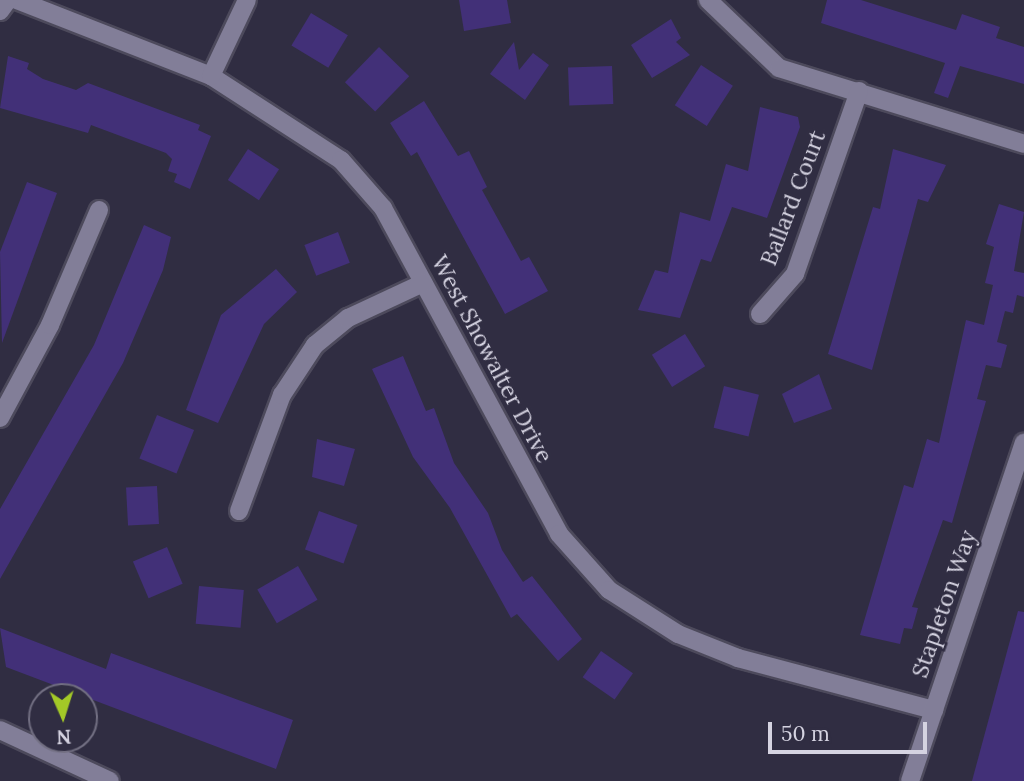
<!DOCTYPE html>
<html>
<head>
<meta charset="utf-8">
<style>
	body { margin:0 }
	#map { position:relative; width:1024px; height:781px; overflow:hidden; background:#302d42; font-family:Lora,serif }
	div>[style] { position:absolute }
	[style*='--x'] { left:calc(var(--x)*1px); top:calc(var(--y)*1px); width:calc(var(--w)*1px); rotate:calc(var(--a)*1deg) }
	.building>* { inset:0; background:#423078; transform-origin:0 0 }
	.roads { filter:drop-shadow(2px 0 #4d4a5c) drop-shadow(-2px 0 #4d4a5c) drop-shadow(0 2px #4d4a5c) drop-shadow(0 -2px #4d4a5c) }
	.minor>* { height:18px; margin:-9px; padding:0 9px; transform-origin:9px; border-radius:9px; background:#827e98 }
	span { translate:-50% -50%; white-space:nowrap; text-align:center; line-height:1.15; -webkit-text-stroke:5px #302d42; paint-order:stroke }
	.street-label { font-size:23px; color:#d5d3e1 }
	.north { position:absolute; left:28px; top:683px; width:70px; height:70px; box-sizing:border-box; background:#302d42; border:2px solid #726f82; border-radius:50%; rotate:177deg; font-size:19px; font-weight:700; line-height:28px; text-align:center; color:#d5d3e1 }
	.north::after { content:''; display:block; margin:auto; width:24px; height:32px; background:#a3c927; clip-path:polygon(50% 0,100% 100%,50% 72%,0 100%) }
	.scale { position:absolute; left:768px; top:722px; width:159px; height:32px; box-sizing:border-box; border:4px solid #d5d3e1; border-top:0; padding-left:9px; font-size:21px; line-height:24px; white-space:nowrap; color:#d5d3e1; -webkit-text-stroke:5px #302d42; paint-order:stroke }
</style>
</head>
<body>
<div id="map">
	<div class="building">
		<i style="clip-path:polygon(459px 0,507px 0,511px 23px,464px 31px)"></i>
		<i style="clip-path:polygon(827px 0,861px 0,956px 30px,962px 14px,1000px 27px,996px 38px,1024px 47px,1024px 84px,960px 66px,948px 98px,934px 93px,945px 63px,821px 23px)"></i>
		<i style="left:311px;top:13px;width:43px;height:38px;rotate:31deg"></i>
		<i style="clip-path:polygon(671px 19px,681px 38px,676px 42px,690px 55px,652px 78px,631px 45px)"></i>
		<i style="clip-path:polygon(514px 42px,519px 70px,533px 53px,549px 65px,525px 100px,490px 74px)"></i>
		<i style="left:379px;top:47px;width:42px;height:49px;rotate:44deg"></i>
		<i style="clip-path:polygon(8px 56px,29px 63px,27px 69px,43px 79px,76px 90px,88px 83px,200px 125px,198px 130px,211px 136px,190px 189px,174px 182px,177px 174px,168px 171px,172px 159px,166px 153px,91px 125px,88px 133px,0 108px)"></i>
		<i style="left:701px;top:65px;width:38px;height:48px;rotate:33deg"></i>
		<i style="left:612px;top:66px;width:38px;height:44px;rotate:88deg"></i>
		<i style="clip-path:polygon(424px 101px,458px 156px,469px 151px,487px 187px,482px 190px,521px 261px,529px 257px,548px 291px,505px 314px,417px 152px,411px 156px,390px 123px)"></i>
		<i style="clip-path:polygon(760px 107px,798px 117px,800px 127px,767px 218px,732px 207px,711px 262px,701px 259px,680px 318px,638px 310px,655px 270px,668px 273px,680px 212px,710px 221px,726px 164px,748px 171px)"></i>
		<i style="left:248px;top:149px;width:37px;height:37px;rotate:33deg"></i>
		<i style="clip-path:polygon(893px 149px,946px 165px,928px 202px,918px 199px,872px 370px,828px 354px,873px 207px,880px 209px)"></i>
		<i style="clip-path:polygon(27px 182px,57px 193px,2px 343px,0 252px)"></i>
		<i style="clip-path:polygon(999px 204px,1024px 212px,1014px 271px,1024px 273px,1024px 297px,1017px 295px,1013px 313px,1005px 311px,997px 342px,1007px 345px,1001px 368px,986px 365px,977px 399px,986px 401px,952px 523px,943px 520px,912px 607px,918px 608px,912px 629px,904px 628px,900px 644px,860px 635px,904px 485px,913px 488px,927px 439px,939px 443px,966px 320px,984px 325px,993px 285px,985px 283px,994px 247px,986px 244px)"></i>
		<i style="clip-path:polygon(144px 225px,171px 237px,163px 270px,123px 363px,0 579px,0 509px,94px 345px)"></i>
		<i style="left:338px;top:232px;width:33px;height:36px;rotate:69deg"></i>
		<i style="clip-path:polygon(276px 269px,297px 292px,264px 324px,218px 423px,186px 410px,221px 315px)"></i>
		<i style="left:685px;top:334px;width:38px;height:39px;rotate:58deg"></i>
		<i style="clip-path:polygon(403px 356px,426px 411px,434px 408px,454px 463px,488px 513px,502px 550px,523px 582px,532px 576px,582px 639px,558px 661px,517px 614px,511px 618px,450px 508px,413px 457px,372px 369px)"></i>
		<i style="clip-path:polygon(819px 374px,832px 409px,794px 423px,782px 394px)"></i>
		<i style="left:724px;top:386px;width:36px;height:43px;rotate:14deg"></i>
		<i style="left:157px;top:415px;width:40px;height:47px;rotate:22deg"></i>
		<i style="clip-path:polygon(317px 439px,355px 449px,344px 486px,312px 477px)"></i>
		<i style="left:157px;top:486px;width:38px;height:31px;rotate:87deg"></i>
		<i style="left:319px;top:511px;width:41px;height:41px;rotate:20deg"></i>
		<i style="left:167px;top:547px;width:40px;height:37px;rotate:67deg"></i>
		<i style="left:298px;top:566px;width:39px;height:47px;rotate:60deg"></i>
		<i style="left:199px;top:586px;width:45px;height:38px;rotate:5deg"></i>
		<i style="clip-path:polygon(1018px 611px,1024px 612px,1024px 781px,972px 781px)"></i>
		<i style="clip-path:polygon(0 628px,106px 669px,111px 653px,293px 720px,276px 769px,6px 667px)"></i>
		<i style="left:601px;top:651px;width:39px;height:32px;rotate:35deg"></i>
	</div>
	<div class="roads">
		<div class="minor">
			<i style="--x:17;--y:0;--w:208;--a:21.4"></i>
			<i style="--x:211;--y:76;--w:155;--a:32.9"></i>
			<i style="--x:341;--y:160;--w:64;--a:48.8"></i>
			<i style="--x:383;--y:208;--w:370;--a:61.6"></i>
			<i style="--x:559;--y:534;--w:75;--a:48.2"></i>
			<i style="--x:609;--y:590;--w:82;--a:32.5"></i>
			<i style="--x:678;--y:634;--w:65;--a:21.8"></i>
			<i style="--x:738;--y:658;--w:203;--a:14.9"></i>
			<i style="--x:708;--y:0;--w:98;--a:43.8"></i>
			<i style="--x:779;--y:68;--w:257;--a:17.2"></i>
			<i style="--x:0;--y:11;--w:14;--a:-54"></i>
			<i style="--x:211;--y:76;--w:84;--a:-64.7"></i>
			<i style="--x:760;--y:314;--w:53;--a:-48.8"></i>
			<i style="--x:795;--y:274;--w:194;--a:-70.7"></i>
			<i style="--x:0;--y:418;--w:106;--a:-61.7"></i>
			<i style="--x:50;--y:325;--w:125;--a:-66.9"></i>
			<i style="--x:239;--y:511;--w:124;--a:-69.7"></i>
			<i style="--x:282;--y:395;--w:60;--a:-56.6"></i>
			<i style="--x:315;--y:345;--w:43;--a:-39.3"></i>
			<i style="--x:348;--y:318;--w:83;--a:-25"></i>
			<i style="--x:0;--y:730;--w:121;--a:24.9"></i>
			<i style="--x:910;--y:781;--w:357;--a:-71.4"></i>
		</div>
	</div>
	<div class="street-label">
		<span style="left:793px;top:198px;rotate:-69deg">Ballard Court</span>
		<span style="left:492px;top:359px;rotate:62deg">West Showalter Drive</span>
		<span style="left:944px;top:604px;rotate:-71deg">Stapleton Way</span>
	</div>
	<div class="north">N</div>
	<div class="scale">50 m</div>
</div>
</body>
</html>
